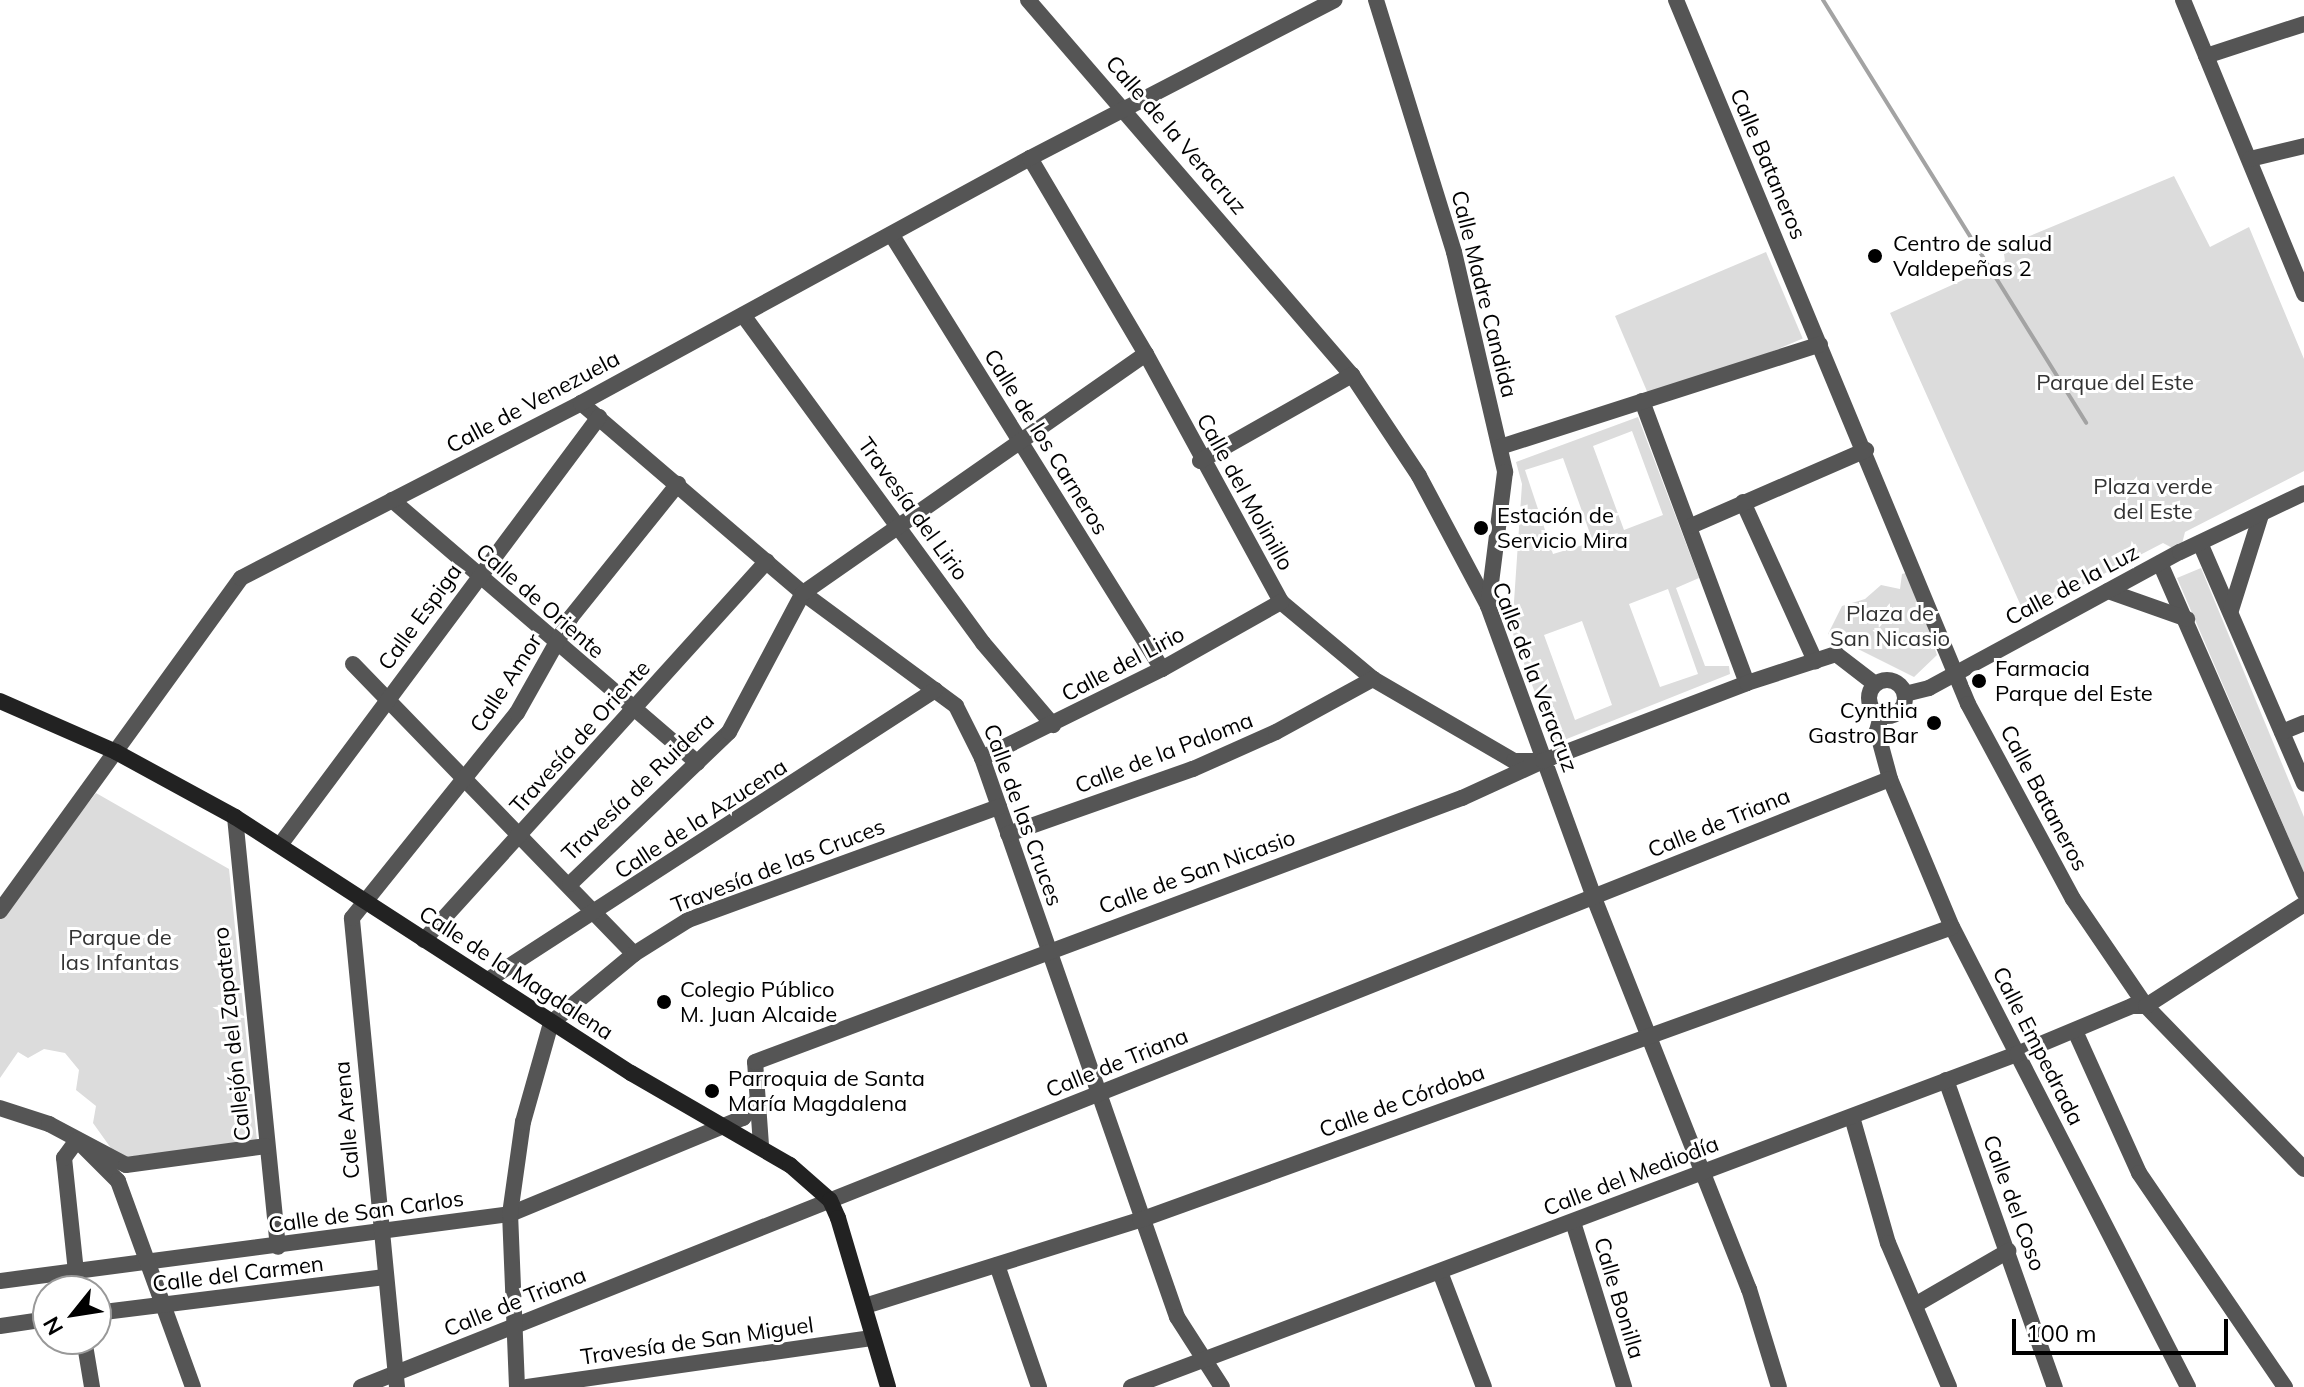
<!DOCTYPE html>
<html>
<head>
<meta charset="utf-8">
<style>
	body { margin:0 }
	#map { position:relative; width:2304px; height:1387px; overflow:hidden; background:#fff; font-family:Mulish,sans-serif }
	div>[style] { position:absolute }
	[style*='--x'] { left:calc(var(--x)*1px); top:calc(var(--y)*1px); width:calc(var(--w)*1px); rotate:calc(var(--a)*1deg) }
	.green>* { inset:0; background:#dcdcdc; transform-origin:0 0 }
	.stream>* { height:4px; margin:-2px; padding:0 2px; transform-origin:2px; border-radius:2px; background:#a3a3a3 }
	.street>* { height:16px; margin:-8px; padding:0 8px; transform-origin:8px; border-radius:8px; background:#555 }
	.street>.ring { margin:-8px; padding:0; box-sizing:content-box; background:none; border:16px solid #555; border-radius:50% }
	.secondary>* { height:16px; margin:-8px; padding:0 8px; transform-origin:8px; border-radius:8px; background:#222 }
	.dots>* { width:22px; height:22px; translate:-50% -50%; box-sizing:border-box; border:4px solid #fff; border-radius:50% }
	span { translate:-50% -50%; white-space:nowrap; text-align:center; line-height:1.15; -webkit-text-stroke:6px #fff; paint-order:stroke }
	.street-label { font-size:22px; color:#000 }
	.poi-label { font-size:22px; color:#000 }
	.left { translate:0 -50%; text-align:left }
	.right { translate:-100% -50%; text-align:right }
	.park-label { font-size:22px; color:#333 }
	.north { position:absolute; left:32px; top:1275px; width:80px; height:80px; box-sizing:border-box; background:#fff; border:2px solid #999; border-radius:50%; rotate:240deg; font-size:22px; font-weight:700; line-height:32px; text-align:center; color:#000 }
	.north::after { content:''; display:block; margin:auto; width:28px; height:36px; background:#000; clip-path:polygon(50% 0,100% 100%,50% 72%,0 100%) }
	.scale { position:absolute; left:2012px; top:1319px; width:216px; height:36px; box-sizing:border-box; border:4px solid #000; border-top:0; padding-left:10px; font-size:24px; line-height:28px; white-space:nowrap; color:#000; -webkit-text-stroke:6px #fff; paint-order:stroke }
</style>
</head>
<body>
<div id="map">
	<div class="green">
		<i style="clip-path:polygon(2174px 176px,2210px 247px,2249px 227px,2304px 359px,2304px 471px,2185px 532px,2180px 552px,2163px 543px,2025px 615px,1890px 313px,2005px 261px,2003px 247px)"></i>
		<i style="left:1766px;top:252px;width:94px;height:164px;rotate:67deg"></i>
		<i style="clip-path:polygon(evenodd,1638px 417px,1699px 578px,1676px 588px,1705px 666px,1729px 666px,1730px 674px,1554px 744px,1512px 631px,1522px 484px,1516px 462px,1638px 417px,1632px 431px,1663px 515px,1624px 530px,1593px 446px,1632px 431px,1638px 417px,1563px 458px,1593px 542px,1553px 554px,1525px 470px,1563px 458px,1638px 417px,1668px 589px,1698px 674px,1660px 687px,1629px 604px,1668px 589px,1638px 417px,1582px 621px,1612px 705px,1575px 720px,1544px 635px,1582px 621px)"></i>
		<i style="clip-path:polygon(2201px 568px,2304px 817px,2304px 873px,2177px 578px)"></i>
		<i style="clip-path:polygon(1909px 572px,1937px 655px,1914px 677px,1828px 634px,1842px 606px,1865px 599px,1881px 585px,1900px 589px,1902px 574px)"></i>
		<i style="clip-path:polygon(96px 793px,229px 869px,257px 1141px,118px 1158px,93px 1123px,96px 1106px,76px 1090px,79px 1070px,65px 1053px,44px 1049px,28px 1058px,18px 1052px,0 1078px,0 914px)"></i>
	</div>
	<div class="stream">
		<i style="--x:1823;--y:0;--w:498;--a:58.1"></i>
	</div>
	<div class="street">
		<i style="--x:1028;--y:0;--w:496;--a:49.2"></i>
		<i style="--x:1352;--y:375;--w:121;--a:56.4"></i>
		<i style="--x:1419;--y:476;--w:147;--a:62"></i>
		<i style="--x:1488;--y:606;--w:311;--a:70"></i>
		<i style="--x:1594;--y:898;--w:421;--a:68.4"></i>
		<i style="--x:1749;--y:1289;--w:102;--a:73"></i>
		<i style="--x:1376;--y:0;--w:264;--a:72.8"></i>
		<i style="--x:1454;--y:252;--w:226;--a:76.9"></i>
		<i style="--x:1505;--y:472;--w:135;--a:97.2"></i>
		<i style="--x:1676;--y:0;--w:762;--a:67.47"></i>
		<i style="--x:1968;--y:704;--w:221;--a:61.7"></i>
		<i style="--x:2073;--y:899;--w:130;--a:55.7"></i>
		<i style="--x:2146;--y:1006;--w:227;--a:45.9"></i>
		<i style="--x:2183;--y:0;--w:318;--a:67.6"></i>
		<i style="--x:2206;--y:56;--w:103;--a:-18.1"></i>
		<i style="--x:1030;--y:158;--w:228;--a:59.4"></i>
		<i style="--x:1146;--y:354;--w:282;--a:61.4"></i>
		<i style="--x:1281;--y:602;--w:120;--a:39.9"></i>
		<i style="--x:1373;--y:679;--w:163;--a:30.2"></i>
		<i style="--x:1514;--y:761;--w:23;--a:0"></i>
		<i style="--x:2250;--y:159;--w:56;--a:-13.5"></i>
		<i style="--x:893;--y:237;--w:509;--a:58.09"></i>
		<i style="--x:743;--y:315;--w:406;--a:53.8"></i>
		<i style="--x:983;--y:643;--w:108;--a:49.5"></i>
		<i style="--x:1642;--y:401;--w:301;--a:69.6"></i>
		<i style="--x:581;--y:403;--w:292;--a:40.6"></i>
		<i style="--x:803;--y:593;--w:190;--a:36.4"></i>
		<i style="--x:956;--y:706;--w:58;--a:63.4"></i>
		<i style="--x:982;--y:758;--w:592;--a:70.77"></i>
		<i style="--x:1177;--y:1317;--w:83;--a:57.3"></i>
		<i style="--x:1500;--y:447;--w:336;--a:-17.8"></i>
		<i style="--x:1200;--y:461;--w:175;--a:-29.5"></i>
		<i style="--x:392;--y:500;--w:403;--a:40.7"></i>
		<i style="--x:1743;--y:502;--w:175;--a:65.6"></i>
		<i style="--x:1691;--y:526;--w:191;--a:-23.5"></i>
		<i style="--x:2200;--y:543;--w:262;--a:66.6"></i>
		<i style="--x:2160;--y:563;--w:359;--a:66.4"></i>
		<i style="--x:2108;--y:591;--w:84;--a:19.5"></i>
		<i style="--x:2231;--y:610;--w:100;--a:-72.5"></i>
		<i style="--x:353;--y:664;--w:404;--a:45.9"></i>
		<i class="ring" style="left:1869px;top:680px;width:20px;height:20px"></i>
		<i style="--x:1905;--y:694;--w:25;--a:-14"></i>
		<i style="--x:1929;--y:688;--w:285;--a:-28.5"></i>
		<i style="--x:2180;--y:552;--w:137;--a:-25.4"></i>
		<i style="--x:1881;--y:716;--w:16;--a:105"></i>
		<i style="--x:1877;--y:731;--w:50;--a:74.8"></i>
		<i style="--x:1890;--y:779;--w:160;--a:67.3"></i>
		<i style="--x:1952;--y:927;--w:517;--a:62.84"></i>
		<i style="--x:2282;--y:732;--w:24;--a:-22"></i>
		<i style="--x:982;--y:758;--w:201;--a:-26.3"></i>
		<i style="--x:1162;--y:669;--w:137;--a:-29.4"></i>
		<i style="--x:235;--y:817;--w:432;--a:84.3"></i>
		<i style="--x:1008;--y:834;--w:196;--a:-19.4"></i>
		<i style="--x:1193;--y:769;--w:91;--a:-24"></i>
		<i style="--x:1276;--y:732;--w:111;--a:-28.7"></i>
		<i style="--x:280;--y:845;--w:534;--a:-53.3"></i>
		<i style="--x:570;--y:884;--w:220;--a:-43.7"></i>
		<i style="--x:729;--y:732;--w:157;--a:-62"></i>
		<i style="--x:803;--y:593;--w:418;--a:-34.9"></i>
		<i style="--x:0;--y:911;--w:411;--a:-54.1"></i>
		<i style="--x:241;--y:578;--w:382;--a:-27.2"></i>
		<i style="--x:581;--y:403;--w:511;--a:-28.62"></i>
		<i style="--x:1030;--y:158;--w:343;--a:-27.4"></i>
		<i style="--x:424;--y:940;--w:511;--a:-47.85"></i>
		<i style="--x:488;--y:980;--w:533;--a:-32.97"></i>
		<i style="--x:2075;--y:1031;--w:156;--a:65.7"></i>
		<i style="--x:2139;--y:1173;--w:259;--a:55.7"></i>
		<i style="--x:1946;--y:1080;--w:326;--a:70.5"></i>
		<i style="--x:0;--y:1108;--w:52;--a:18.1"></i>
		<i style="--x:49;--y:1124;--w:87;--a:28"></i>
		<i style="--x:126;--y:1165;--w:141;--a:-7.7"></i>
		<i style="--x:1852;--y:1117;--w:131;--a:74.1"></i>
		<i style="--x:1888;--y:1243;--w:156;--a:67"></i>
		<i style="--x:761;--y:1145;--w:83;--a:-94.1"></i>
		<i style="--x:755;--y:1062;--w:755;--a:-20.48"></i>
		<i style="--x:1462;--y:798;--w:89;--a:-24.6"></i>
		<i style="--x:1543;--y:761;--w:218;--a:-20.9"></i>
		<i style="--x:1747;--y:683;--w:94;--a:-18"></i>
		<i style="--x:1836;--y:654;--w:49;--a:37.6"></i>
		<i style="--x:1573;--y:1222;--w:173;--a:72.8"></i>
		<i style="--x:997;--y:1265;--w:129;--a:71"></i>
		<i style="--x:1440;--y:1272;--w:123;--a:69.1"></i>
		<i style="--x:0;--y:1281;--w:514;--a:-7.48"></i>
		<i style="--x:510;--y:1214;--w:252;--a:-22.4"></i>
		<i style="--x:743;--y:1118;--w:23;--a:-52"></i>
		<i style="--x:78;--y:1291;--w:134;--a:-96"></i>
		<i style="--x:64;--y:1158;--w:22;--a:-54"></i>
		<i style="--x:77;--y:1140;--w:58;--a:45"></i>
		<i style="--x:118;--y:1181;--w:219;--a:70"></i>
		<i style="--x:1915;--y:1305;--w:108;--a:-30.1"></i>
		<i style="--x:865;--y:1306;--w:288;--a:-17.4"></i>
		<i style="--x:1140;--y:1220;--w:863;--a:-19.84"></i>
		<i style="--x:96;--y:1313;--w:291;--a:-7.1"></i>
		<i style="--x:0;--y:1326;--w:49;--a:-8.3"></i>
		<i style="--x:84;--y:1339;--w:49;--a:80.5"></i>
		<i style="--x:361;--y:1387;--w:1645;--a:-21.69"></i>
		<i style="--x:397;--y:1387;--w:471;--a:-95.5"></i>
		<i style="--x:352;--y:918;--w:263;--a:-51.2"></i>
		<i style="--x:517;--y:713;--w:110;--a:-60.6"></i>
		<i style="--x:571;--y:617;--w:171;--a:-51.2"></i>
		<i style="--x:517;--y:1387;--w:173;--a:-92.3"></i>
		<i style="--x:510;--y:1214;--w:93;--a:-82"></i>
		<i style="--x:523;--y:1122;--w:103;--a:-74.2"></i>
		<i style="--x:551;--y:1023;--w:108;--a:-39.7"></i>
		<i style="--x:634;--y:954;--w:64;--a:-32.2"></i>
		<i style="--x:688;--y:920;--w:331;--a:-20"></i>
		<i style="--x:527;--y:1387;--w:348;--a:-8.1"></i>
		<i style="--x:1131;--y:1387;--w:947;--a:-20.6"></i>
		<i style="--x:2017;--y:1054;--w:125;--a:-22.7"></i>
		<i style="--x:2132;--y:1006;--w:14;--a:0"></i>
		<i style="--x:2146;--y:1006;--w:188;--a:-32.8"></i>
	</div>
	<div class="secondary">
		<i style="--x:0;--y:701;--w:127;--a:23.7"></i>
		<i style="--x:116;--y:752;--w:136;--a:28.6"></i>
		<i style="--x:235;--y:817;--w:472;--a:32.9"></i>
		<i style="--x:631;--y:1073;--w:184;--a:30.1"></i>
		<i style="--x:790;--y:1165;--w:53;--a:41.2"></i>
		<i style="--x:830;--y:1200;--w:20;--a:66"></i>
		<i style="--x:838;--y:1218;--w:176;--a:73.5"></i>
	</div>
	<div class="dots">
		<i style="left:1875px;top:256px;background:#000"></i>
		<i style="left:1481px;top:528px;background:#000"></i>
		<i style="left:1979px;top:681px;background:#000"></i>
		<i style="left:1934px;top:723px;background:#000"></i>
		<i style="left:664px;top:1002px;background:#000"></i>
		<i style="left:712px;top:1091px;background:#000"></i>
	</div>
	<div class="street-label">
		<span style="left:1176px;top:135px;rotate:49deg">Calle de la Veracruz</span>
		<span style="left:1768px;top:164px;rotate:67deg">Calle Bataneros</span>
		<span style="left:1484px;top:294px;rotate:76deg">Calle Madre Candida</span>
		<span style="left:533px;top:402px;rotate:-28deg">Calle de Venezuela</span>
		<span style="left:1046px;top:442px;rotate:58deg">Calle de los Carneros</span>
		<span style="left:1245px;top:492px;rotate:61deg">Calle del Molinillo</span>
		<span style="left:913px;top:509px;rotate:54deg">Travesía del Lirio</span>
		<span style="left:2072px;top:585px;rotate:-28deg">Calle de la Luz</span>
		<span style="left:540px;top:601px;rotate:41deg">Calle de Oriente</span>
		<span style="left:420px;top:617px;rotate:-54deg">Calle Espiga</span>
		<span style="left:1123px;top:664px;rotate:-28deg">Calle del Lirio</span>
		<span style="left:1535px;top:677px;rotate:69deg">Calle de la Veracruz</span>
		<span style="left:506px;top:683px;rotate:-57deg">Calle Amor</span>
		<span style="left:580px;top:737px;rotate:-48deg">Travesía de Oriente</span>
		<span style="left:1164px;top:753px;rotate:-21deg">Calle de la Paloma</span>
		<span style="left:638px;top:787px;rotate:-44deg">Travesía de Ruidera</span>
		<span style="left:2044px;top:798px;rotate:62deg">Calle Bataneros</span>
		<span style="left:1023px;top:815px;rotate:70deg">Calle de las Cruces</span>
		<span style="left:701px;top:819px;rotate:-33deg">Calle de la Azucena</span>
		<span style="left:1719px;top:823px;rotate:-22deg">Calle de Triana</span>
		<span style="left:778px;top:866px;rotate:-21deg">Travesía de las Cruces</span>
		<span style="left:1197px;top:872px;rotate:-20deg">Calle de San Nicasio</span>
		<span style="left:516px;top:973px;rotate:33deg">Calle de la Magdalena</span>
		<span style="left:232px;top:1034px;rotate:-96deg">Callejón del Zapatero</span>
		<span style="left:2038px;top:1046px;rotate:63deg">Calle Empedrada</span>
		<span style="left:1117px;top:1063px;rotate:-22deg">Calle de Triana</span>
		<span style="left:1402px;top:1101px;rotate:-20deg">Calle de Córdoba</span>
		<span style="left:347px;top:1120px;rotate:-95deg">Calle Arena</span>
		<span style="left:1631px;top:1176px;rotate:-21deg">Calle del Mediodía</span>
		<span style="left:2014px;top:1203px;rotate:70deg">Calle del Coso</span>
		<span style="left:366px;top:1212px;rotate:-8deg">Calle de San Carlos</span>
		<span style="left:238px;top:1274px;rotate:-7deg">Calle del Carmen</span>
		<span style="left:1619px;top:1298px;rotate:73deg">Calle Bonilla</span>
		<span style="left:515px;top:1302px;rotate:-22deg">Calle de Triana</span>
		<span style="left:697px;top:1341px;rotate:-8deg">Travesía de San Miguel</span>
	</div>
	<div class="poi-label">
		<span class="left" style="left:1893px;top:256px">Centro de salud<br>Valdepeñas 2</span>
		<span class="left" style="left:1497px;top:528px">Estación de<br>Servicio Mira</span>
		<span class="left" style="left:1995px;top:681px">Farmacia<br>Parque del Este</span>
		<span class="right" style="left:1918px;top:723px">Cynthia<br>Gastro Bar</span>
		<span class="left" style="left:680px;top:1002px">Colegio Público<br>M. Juan Alcaide</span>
		<span class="left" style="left:728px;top:1091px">Parroquia de Santa<br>María Magdalena</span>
	</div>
	<div class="park-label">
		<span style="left:2115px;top:383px">Parque del Este</span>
		<span style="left:2153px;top:499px">Plaza verde<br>del Este</span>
		<span style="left:1890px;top:626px">Plaza de<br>San Nicasio</span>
		<span style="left:120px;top:950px">Parque de<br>las Infantas</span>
	</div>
	<div class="north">N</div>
	<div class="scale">100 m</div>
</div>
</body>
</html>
